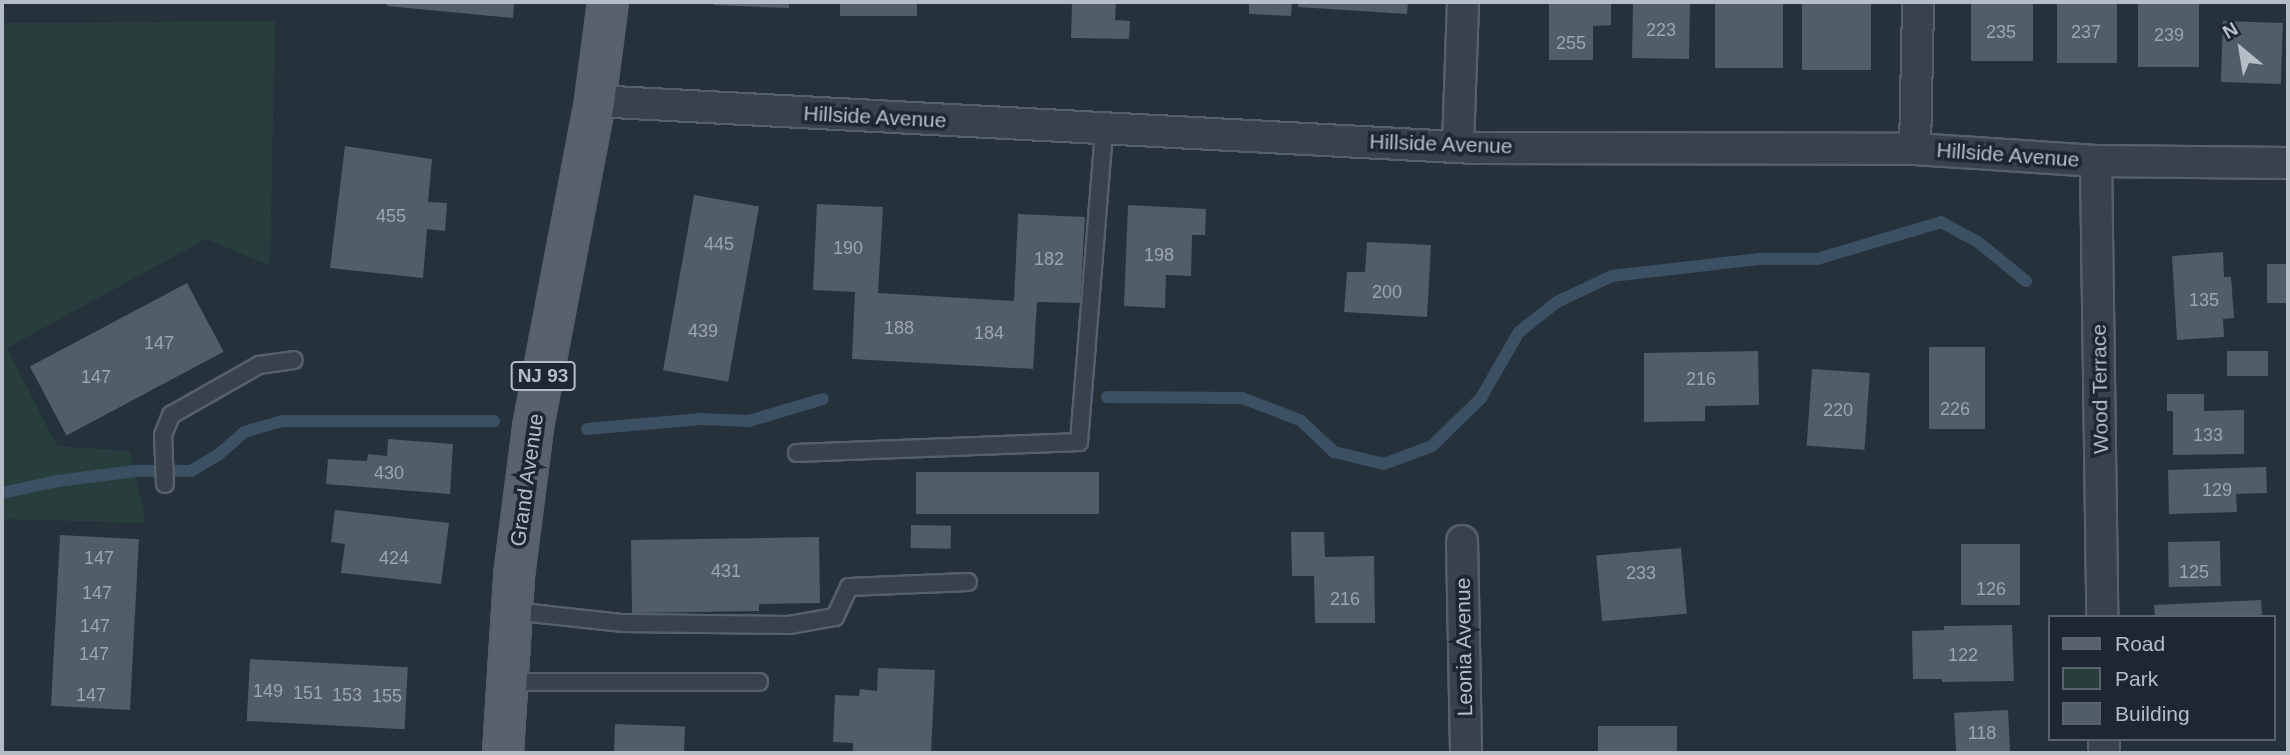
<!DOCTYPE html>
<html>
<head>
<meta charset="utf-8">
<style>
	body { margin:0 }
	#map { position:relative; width:2290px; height:755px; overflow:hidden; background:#25313b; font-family:Helvetica,sans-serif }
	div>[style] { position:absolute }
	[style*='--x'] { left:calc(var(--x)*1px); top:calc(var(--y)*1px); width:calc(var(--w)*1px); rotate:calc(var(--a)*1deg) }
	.green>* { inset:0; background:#283e3d }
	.stream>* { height:12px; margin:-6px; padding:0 6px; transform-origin:6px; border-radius:6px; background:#3c5063 }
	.building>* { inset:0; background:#515d69; transform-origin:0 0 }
	.roads { filter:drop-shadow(2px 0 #57606a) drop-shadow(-2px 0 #57606a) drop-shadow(0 2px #57606a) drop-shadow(0 -2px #57606a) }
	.service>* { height:16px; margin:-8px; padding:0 8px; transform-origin:8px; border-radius:8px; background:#39424c }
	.minor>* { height:30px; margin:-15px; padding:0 15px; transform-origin:15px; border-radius:15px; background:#39424c }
	.primary>* { height:38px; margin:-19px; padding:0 19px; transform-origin:19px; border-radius:19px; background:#57626c }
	span { translate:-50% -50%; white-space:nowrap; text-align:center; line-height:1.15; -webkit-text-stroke:7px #1e2731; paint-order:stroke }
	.number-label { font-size:18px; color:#9ca5b0 }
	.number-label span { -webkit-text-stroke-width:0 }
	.shield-label span { padding:2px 5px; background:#1e2731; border:2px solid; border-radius:5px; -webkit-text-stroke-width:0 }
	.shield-label { font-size:19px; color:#b5bdc7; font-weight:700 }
	.street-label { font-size:21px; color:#b5bdc7 }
	.frame { position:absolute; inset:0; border:4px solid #b5bdc7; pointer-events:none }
	.legend { position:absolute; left:2048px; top:615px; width:228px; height:126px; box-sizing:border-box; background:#1e2731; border:2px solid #5a636d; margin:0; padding:9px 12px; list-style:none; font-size:21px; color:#b5bdc7 }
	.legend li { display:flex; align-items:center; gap:14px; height:35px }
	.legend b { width:35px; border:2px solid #5a636d }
	.north { position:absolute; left:2206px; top:14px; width:70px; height:70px; -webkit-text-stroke:5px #1e2731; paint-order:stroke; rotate:330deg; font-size:19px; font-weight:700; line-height:28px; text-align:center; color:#b5bdc7 }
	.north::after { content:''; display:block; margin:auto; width:24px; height:32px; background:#b5bdc7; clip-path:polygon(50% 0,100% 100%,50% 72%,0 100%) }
</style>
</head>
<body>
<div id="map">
	<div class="green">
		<i style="clip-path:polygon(275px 21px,270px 266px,206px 239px,7px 348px,57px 446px,130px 451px,146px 523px,2px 519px,2px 23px)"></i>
	</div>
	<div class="stream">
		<i style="--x:1107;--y:397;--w:135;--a:0.4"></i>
		<i style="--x:1242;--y:398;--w:62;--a:20.8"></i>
		<i style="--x:1300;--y:420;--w:47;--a:43.3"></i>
		<i style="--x:1334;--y:452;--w:51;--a:13.5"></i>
		<i style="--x:1384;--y:464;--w:51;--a:-20.6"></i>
		<i style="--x:1432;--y:446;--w:69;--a:-44.4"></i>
		<i style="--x:1481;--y:398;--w:76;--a:-60.1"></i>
		<i style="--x:1519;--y:332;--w:48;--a:-38.3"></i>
		<i style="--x:1557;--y:302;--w:61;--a:-25.3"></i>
		<i style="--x:1612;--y:276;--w:147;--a:-6.6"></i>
		<i style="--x:1758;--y:259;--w:59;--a:0"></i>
		<i style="--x:1817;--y:259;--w:129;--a:-16.6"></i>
		<i style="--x:1941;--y:222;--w:42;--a:28.4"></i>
		<i style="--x:1978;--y:242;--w:62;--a:39.1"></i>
		<i style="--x:587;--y:429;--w:114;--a:-5"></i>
		<i style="--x:701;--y:419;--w:48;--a:2.4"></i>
		<i style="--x:749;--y:421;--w:77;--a:-16.6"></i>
		<i style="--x:2;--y:493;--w:56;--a:-12.3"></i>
		<i style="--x:57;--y:481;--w:79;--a:-7.3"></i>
		<i style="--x:135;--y:471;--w:56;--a:0"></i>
		<i style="--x:191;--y:471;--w:31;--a:-31"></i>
		<i style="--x:218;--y:455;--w:35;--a:-41"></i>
		<i style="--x:244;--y:432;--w:40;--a:-16"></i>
		<i style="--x:282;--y:421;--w:212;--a:0"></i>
	</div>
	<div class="building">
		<i style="clip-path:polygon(388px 2px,514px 2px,513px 18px,387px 6px)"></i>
		<i style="clip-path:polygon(715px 2px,789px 2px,789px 8px,714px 5px)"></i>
		<i style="left:840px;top:2px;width:77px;height:14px"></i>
		<i style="clip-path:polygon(1072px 2px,1116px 2px,1115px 20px,1130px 21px,1129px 39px,1071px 38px)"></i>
		<i style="clip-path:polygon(1249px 2px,1292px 2px,1291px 16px,1249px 14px)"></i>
		<i style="clip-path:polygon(1298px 2px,1408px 2px,1407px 14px,1298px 7px)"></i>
		<i style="clip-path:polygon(1549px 2px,1611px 2px,1611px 25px,1593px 26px,1593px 60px,1549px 60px)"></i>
		<i style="left:1633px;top:2px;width:57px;height:56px;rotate:1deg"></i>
		<i style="left:1715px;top:2px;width:68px;height:66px"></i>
		<i style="left:1802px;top:2px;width:69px;height:68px"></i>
		<i style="left:1971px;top:2px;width:62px;height:59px"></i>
		<i style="left:2057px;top:2px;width:60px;height:61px"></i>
		<i style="left:2138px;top:2px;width:61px;height:65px"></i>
		<i style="left:2223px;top:21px;width:60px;height:61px;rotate:2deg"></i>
		<i style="clip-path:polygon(345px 146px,432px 159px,428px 202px,447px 203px,445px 231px,427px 229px,423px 278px,330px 268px)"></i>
		<i style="left:694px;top:195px;width:66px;height:178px;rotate:10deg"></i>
		<i style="clip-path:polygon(817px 204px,883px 207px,878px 293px,1014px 301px,1018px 214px,1085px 217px,1080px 303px,1037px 302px,1033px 369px,852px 359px,855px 292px,813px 290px)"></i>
		<i style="clip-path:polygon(1128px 205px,1206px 209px,1205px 235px,1192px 235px,1191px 276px,1166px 275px,1165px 308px,1124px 306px)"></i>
		<i style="clip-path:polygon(1367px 242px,1431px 245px,1427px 317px,1344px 312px,1347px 272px,1365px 272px)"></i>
		<i style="clip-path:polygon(2223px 252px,2224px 277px,2231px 277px,2234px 318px,2223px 319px,2224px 337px,2177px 340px,2172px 256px)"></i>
		<i style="left:2267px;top:264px;width:21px;height:39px"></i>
		<i style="left:187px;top:283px;width:78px;height:178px;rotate:62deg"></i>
		<i style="left:1929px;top:347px;width:56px;height:82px"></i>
		<i style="clip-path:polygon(1758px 351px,1759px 405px,1705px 406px,1705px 421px,1644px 422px,1644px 353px)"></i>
		<i style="left:2227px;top:351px;width:41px;height:25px"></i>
		<i style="left:1812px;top:369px;width:58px;height:77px;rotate:4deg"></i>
		<i style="clip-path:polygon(2167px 394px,2204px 394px,2204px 411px,2244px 410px,2244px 454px,2173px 455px,2173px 411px,2167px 411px)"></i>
		<i style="clip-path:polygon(388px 439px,453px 444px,450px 494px,326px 484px,328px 459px,367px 461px,368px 454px,387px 456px)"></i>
		<i style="clip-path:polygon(2266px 467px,2267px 493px,2236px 494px,2237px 512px,2169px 514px,2168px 470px)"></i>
		<i style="left:916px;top:472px;width:183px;height:42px"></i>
		<i style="clip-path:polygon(335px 510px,449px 523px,441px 584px,341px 573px,345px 544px,331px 542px)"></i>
		<i style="left:911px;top:525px;width:40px;height:23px;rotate:1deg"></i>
		<i style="clip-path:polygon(1291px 532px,1324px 532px,1325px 557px,1374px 556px,1375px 623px,1315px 623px,1314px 576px,1292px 576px)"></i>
		<i style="left:60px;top:535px;width:79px;height:171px;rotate:3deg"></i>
		<i style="clip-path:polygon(819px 537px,820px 603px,759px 604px,759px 611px,632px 613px,631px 540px)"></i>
		<i style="left:2220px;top:541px;width:45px;height:52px;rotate:89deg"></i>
		<i style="left:1961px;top:544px;width:59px;height:61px"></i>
		<i style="left:1681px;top:548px;width:66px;height:85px;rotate:85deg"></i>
		<i style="clip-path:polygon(2261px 600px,2262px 617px,2155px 617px,2154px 605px)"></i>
		<i style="clip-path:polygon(2012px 625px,2014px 681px,1942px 682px,1942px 679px,1913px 679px,1912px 631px,1944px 630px,1944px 626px)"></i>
		<i style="left:250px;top:659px;width:158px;height:62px;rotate:3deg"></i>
		<i style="clip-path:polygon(878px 668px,935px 670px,931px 753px,853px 753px,853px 743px,833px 742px,835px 695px,859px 696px,860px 689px,877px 691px)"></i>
		<i style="left:2008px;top:710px;width:43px;height:54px;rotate:87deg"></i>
		<i style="left:615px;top:724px;width:70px;height:29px;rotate:2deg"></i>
		<i style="left:1677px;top:726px;width:27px;height:79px;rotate:90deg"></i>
	</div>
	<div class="roads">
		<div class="service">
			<i style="--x:797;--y:453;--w:282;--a:-2.2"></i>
			<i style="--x:1079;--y:442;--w:314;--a:-85.4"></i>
			<i style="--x:165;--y:484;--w:49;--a:-92.3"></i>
			<i style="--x:163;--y:435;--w:22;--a:-68"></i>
			<i style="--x:171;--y:415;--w:101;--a:-29.6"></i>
			<i style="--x:259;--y:365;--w:35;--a:-8"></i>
			<i style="--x:512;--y:611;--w:112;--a:6.2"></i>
			<i style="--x:623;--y:623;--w:166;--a:0.7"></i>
			<i style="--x:789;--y:625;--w:47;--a:-9.9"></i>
			<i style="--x:835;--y:617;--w:33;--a:-65"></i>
			<i style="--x:849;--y:587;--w:119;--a:-2.4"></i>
			<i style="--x:508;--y:682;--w:251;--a:0"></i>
		</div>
		<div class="minor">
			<i style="--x:595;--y:101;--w:881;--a:3.06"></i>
			<i style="--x:1475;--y:148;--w:440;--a:0.1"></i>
			<i style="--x:1915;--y:149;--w:181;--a:3.8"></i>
			<i style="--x:2096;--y:161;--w:192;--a:0.6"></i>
			<i style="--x:1458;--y:146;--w:144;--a:-88"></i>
			<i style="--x:1915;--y:149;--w:147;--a:-88.8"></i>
			<i style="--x:2096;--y:161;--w:456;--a:89.2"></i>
			<i style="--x:1462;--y:541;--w:212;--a:88.9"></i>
			<i style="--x:2104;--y:739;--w:14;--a:90"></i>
		</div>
		<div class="primary">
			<i style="--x:503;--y:753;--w:177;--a:-86.4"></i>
			<i style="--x:514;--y:576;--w:150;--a:-82.7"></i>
			<i style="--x:533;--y:427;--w:332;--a:-79.2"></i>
			<i style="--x:595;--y:101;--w:100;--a:-82.5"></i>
		</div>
	</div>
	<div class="number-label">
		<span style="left:1661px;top:30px">223</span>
		<span style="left:2001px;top:32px">235</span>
		<span style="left:2086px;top:32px">237</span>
		<span style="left:2169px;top:35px">239</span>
		<span style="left:1571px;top:43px">255</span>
		<span style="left:391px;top:216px">455</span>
		<span style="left:719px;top:244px">445</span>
		<span style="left:848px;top:248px">190</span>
		<span style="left:1159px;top:255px">198</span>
		<span style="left:1049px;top:259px">182</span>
		<span style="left:1387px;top:292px">200</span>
		<span style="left:2204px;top:300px">135</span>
		<span style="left:899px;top:328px">188</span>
		<span style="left:703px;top:331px">439</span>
		<span style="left:989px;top:333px">184</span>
		<span style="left:159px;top:343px">147</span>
		<span style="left:96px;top:377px">147</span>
		<span style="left:1701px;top:379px">216</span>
		<span style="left:1955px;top:409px">226</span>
		<span style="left:1838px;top:410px">220</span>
		<span style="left:2208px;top:435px">133</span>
		<span style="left:389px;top:473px">430</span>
		<span style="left:2217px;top:490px">129</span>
		<span style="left:99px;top:558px">147</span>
		<span style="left:394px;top:558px">424</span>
		<span style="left:726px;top:571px">431</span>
		<span style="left:2194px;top:572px">125</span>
		<span style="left:1641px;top:573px">233</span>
		<span style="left:1991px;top:589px">126</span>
		<span style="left:97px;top:593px">147</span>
		<span style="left:1345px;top:599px">216</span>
		<span style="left:95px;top:626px">147</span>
		<span style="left:94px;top:654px">147</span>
		<span style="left:1963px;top:655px">122</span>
		<span style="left:268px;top:691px">149</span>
		<span style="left:308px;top:693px">151</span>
		<span style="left:91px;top:695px">147</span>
		<span style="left:347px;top:695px">153</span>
		<span style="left:387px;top:696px">155</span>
		<span style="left:1982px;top:733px">118</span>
	</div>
	<div class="shield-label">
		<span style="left:543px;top:376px">NJ 93</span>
	</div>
	<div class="street-label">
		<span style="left:875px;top:117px;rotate:3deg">Hillside Avenue</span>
		<span style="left:1441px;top:144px;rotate:2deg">Hillside Avenue</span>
		<span style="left:2008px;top:155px;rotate:4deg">Hillside Avenue</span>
		<span style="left:2100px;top:389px;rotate:-91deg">Wood Terrace</span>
		<span style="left:527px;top:480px;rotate:-82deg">Grand Avenue</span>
		<span style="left:1464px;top:647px;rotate:-91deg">Leonia Avenue</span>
	</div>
	<div class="frame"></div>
	<ul class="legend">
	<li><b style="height:9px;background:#57626c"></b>Road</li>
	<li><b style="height:19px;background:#283e3d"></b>Park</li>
	<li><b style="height:19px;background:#515d69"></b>Building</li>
	</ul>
	<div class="north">N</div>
</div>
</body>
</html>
